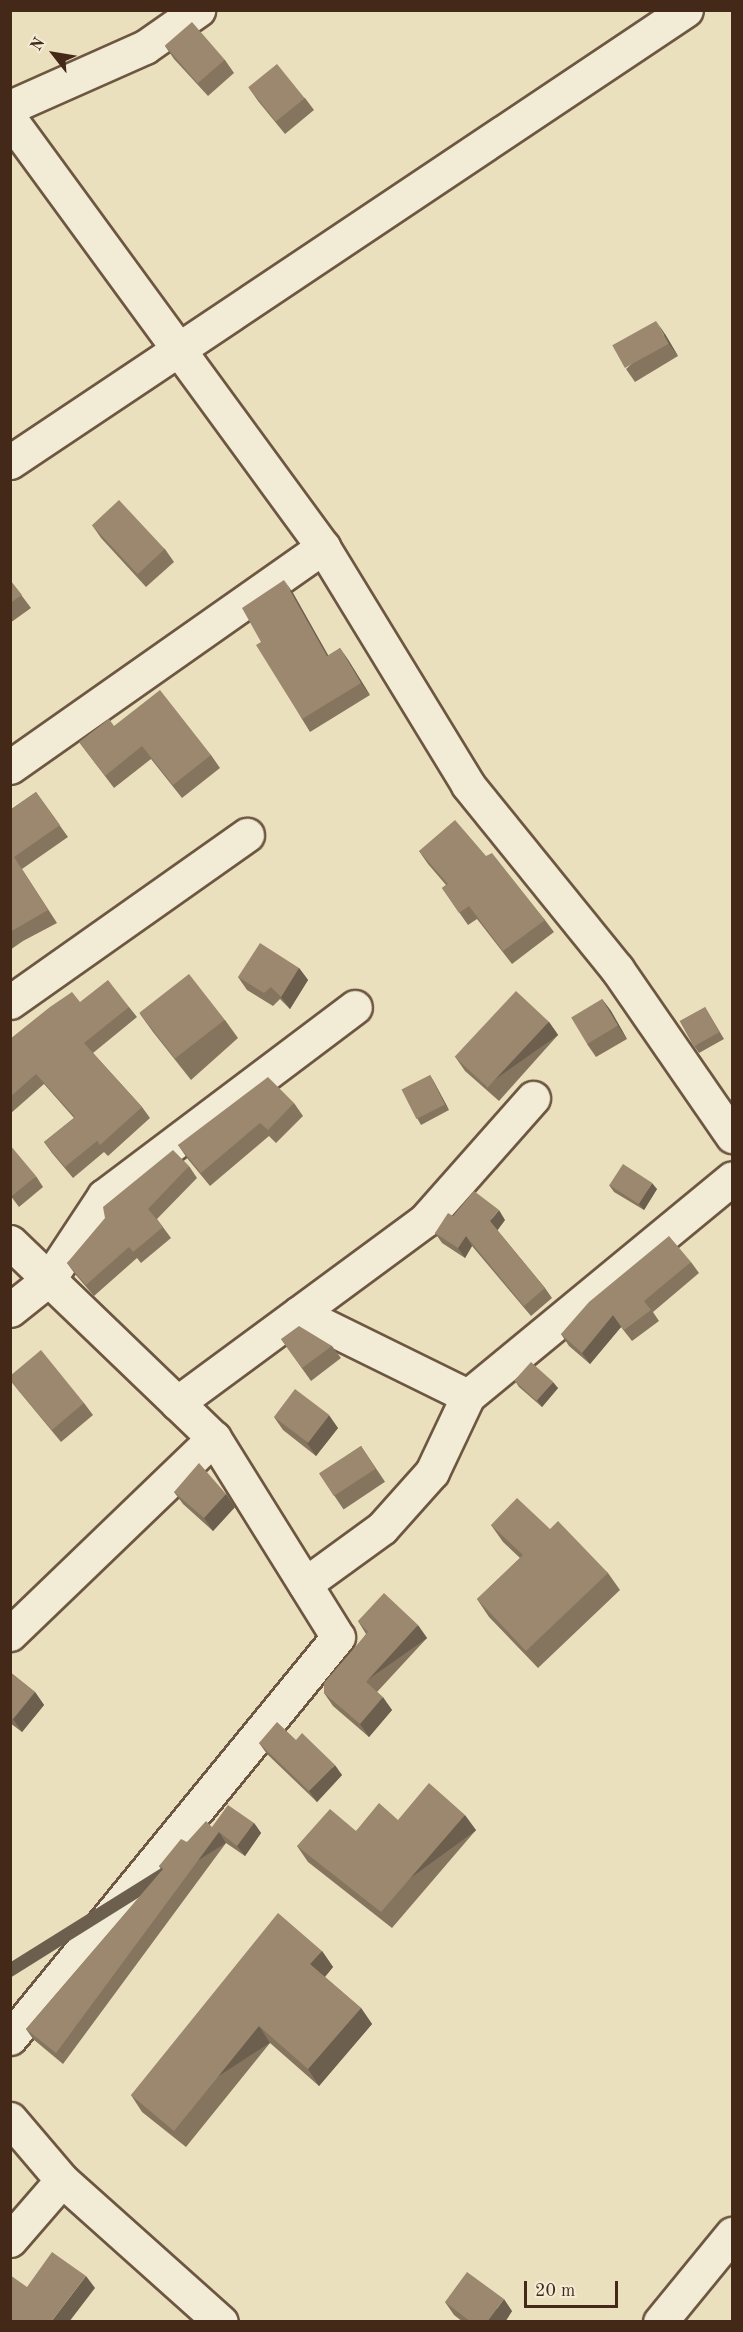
<!DOCTYPE html>
<html>
<head>
<meta charset="utf-8">
<style>
	body { margin:0 }
	#map { position:relative; width:743px; height:2332px; overflow:hidden; background:#ebe0be; font-family:"Old Standard TT",serif }
	div>[style] { position:absolute }
	[style*='--x'] { left:calc(var(--x)*1px); top:calc(var(--y)*1px); width:calc(var(--w)*1px); rotate:calc(var(--a)*1deg) }
	.roads { filter:drop-shadow(2px 0 #6e5742) drop-shadow(-2px 0 #6e5742) drop-shadow(0 2px #6e5742) drop-shadow(0 -2px #6e5742) }
	.minor>* { height:33px; margin:-16.5px; padding:0 16.5px; transform-origin:16.5px; border-radius:16.5px; background:#f2ebd5 }
	.wall>* { inset:0; background:#85755f; transform-origin:0 0 }
	.shaded-wall>* { inset:0; background:#6c5f4e; transform-origin:0 0 }
	.building>* { inset:0; background:#9b886f; transform-origin:0 0 }
	span { translate:-50% -50%; white-space:nowrap; text-align:center; line-height:1.15; -webkit-text-stroke:5px #f2ebd5; paint-order:stroke }
	.frame { position:absolute; inset:0; border:12px solid #442919; pointer-events:none }
	.north { position:absolute; left:24px; top:24px; width:60px; height:60px; -webkit-text-stroke:4px #f2ebd5; paint-order:stroke; rotate:301deg; font-size:16px; font-weight:700; line-height:24px; text-align:center; color:#442919 }
	.north::after { content:''; display:block; margin:auto; width:21px; height:27px; background:#442919; clip-path:polygon(50% 0,100% 100%,50% 72%,0 100%) }
	.scale { position:absolute; left:524px; top:2281px; width:94px; height:27px; box-sizing:border-box; border:3px solid #442919; border-top:0; padding-left:8px; font-size:18px; line-height:21px; white-space:nowrap; color:#442919; -webkit-text-stroke:4px #f2ebd5; paint-order:stroke }
</style>
</head>
<body>
<div id="map">
	<div class="roads">
		<div class="minor">
			<i style="--x:10;--y:107;--w:148;--a:-24"></i>
			<i style="--x:145;--y:47;--w:65;--a:-34.9"></i>
			<i style="--x:10;--y:119;--w:530;--a:53.82"></i>
			<i style="--x:323;--y:547;--w:279;--a:58.6"></i>
			<i style="--x:468;--y:785;--w:237;--a:51"></i>
			<i style="--x:617;--y:969;--w:203;--a:55.4"></i>
			<i style="--x:10;--y:462;--w:813;--a:-33.77"></i>
			<i style="--x:10;--y:767;--w:383;--a:-35.1"></i>
			<i style="--x:10;--y:1002;--w:290;--a:-35.2"></i>
			<i style="--x:10;--y:1242;--w:283;--a:43.9"></i>
			<i style="--x:214;--y:1438;--w:234;--a:58.1"></i>
			<i style="--x:338;--y:1637;--w:518;--a:129.28"></i>
			<i style="--x:10;--y:1310;--w:50;--a:-38.5"></i>
			<i style="--x:49;--y:1279;--w:100;--a:-56.5"></i>
			<i style="--x:104;--y:1196;--w:314;--a:-37"></i>
			<i style="--x:299;--y:1313;--w:188;--a:26.2"></i>
			<i style="--x:177;--y:1403;--w:308;--a:-36.4"></i>
			<i style="--x:425;--y:1220;--w:163;--a:-48.5"></i>
			<i style="--x:305;--y:1584;--w:95;--a:-36"></i>
			<i style="--x:382;--y:1528;--w:75;--a:-48.2"></i>
			<i style="--x:432;--y:1472;--w:84;--a:-64.7"></i>
			<i style="--x:468;--y:1396;--w:342;--a:-39.5"></i>
			<i style="--x:10;--y:1634;--w:283;--a:-43.9"></i>
			<i style="--x:10;--y:2119;--w:80;--a:49.6"></i>
			<i style="--x:62;--y:2180;--w:213;--a:41.8"></i>
			<i style="--x:10;--y:2240;--w:79;--a:-49.1"></i>
			<i style="--x:660;--y:2322;--w:114;--a:-50.7"></i>
		</div>
	</div>
	<div class="wall">
		<i style="clip-path:polygon(165px 46px,225px 60px,234px 73px,208px 96px,174px 59px)"></i>
		<i style="clip-path:polygon(249px 88px,305px 98px,314px 110px,285px 134px,258px 101px)"></i>
		<i style="clip-path:polygon(665px 334px,678px 356px,635px 382px,626px 369px)"></i>
		<i style="clip-path:polygon(92px 525px,165px 549px,174px 562px,146px 587px,101px 538px)"></i>
		<i style="clip-path:polygon(10px 580px,31px 608px,10px 623px)"></i>
		<i style="clip-path:polygon(293px 593px,328px 656px,340px 648px,370px 695px,310px 732px,302px 719px,261px 642px)"></i>
		<i style="clip-path:polygon(114px 726px,211px 755px,220px 768px,182px 798px,151px 759px,114px 788px,79px 742px)"></i>
		<i style="clip-path:polygon(36px 792px,68px 837px,22px 869px,57px 923px,23px 941px,10px 950px,10px 810px)"></i>
		<i style="clip-path:polygon(419px 851px,486px 856px,545px 920px,554px 932px,512px 964px,477px 919px,468px 925px,442px 888px,446px 885px,428px 864px)"></i>
		<i style="clip-path:polygon(299px 968px,308px 980px,290px 1009px,280px 999px,273px 1006px,247px 990px,238px 977px)"></i>
		<i style="clip-path:polygon(602px 999px,611px 1011px,627px 1039px,596px 1057px,587px 1044px)"></i>
		<i style="clip-path:polygon(80px 1002px,129px 1007px,137px 1017px,93px 1053px,142px 1107px,150px 1118px,108px 1156px,104px 1152px,73px 1178px,52px 1153px,44px 1142px,74px 1118px,44px 1084px,10px 1114px,10px 1039px)"></i>
		<i style="clip-path:polygon(705px 1007px,724px 1039px,699px 1053px,694px 1046px)"></i>
		<i style="clip-path:polygon(140px 1014px,225px 1020px,238px 1038px,191px 1080px,153px 1032px)"></i>
		<i style="clip-path:polygon(549px 1022px,558px 1035px,499px 1101px,465px 1071px,456px 1058px)"></i>
		<i style="clip-path:polygon(430px 1075px,434px 1082px,449px 1110px,421px 1125px,417px 1118px)"></i>
		<i style="clip-path:polygon(294px 1103px,303px 1116px,276px 1143px,269px 1136px,210px 1186px,187px 1158px,178px 1145px)"></i>
		<i style="clip-path:polygon(189px 1166px,197px 1178px,157px 1219px,171px 1238px,141px 1263px,137px 1258px,94px 1296px,75px 1274px,67px 1263px)"></i>
		<i style="clip-path:polygon(36px 1176px,43px 1187px,19px 1207px,10px 1195px)"></i>
		<i style="clip-path:polygon(609px 1185px,657px 1189px,644px 1210px,614px 1192px)"></i>
		<i style="clip-path:polygon(453px 1216px,505px 1220px,497px 1230px,545px 1288px,552px 1298px,531px 1316px,472px 1246px,465px 1258px,442px 1243px,435px 1233px)"></i>
		<i style="clip-path:polygon(691px 1262px,699px 1273px,653px 1312px,659px 1321px,632px 1341px,621px 1327px,590px 1364px,569px 1346px,561px 1334px)"></i>
		<i style="clip-path:polygon(281px 1339px,332px 1346px,341px 1358px,311px 1381px)"></i>
		<i style="clip-path:polygon(10px 1380px,84px 1403px,93px 1415px,61px 1442px,18px 1390px)"></i>
		<i style="clip-path:polygon(515px 1381px,558px 1388px,542px 1407px,519px 1387px)"></i>
		<i style="clip-path:polygon(274px 1417px,338px 1428px,316px 1456px,283px 1430px)"></i>
		<i style="left:361px;top:1446px;width:43px;height:50px;rotate:56deg"></i>
		<i style="clip-path:polygon(174px 1492px,226px 1494px,235px 1507px,213px 1531px,183px 1504px)"></i>
		<i style="clip-path:polygon(491px 1525px,550px 1529px,608px 1573px,620px 1590px,538px 1668px,489px 1617px,477px 1599px,520px 1558px,503px 1542px)"></i>
		<i style="clip-path:polygon(358px 1621px,427px 1638px,377px 1692px,392px 1710px,369px 1737px,333px 1706px,324px 1693px,366px 1634px)"></i>
		<i style="clip-path:polygon(10px 1672px,35px 1692px,44px 1705px,22px 1732px,10px 1723px)"></i>
		<i style="clip-path:polygon(296px 1740px,342px 1775px,317px 1802px,267px 1754px,259px 1743px)"></i>
		<i style="clip-path:polygon(398px 1820px,476px 1830px,392px 1928px,308px 1862px,297px 1846px)"></i>
		<i style="clip-path:polygon(254px 1823px,261px 1833px,245px 1856px,226px 1843px,63px 2064px,33px 2039px,26px 2029px,162px 1871px,159px 1866px,187px 1842px,212px 1827px)"></i>
		<i style="clip-path:polygon(322px 1951px,333px 1967px,325px 1977px,361px 2008px,372px 2024px,319px 2086px,270px 2043px,186px 2147px,142px 2112px,131px 2095px)"></i>
		<i style="clip-path:polygon(445px 2302px,512px 2311px,505px 2322px,463px 2322px,454px 2315px)"></i>
	</div>
	<div class="shaded-wall">
		<i style="clip-path:polygon(656px 321px,665px 334px,678px 356px,669px 344px)"></i>
		<i style="clip-path:polygon(284px 580px,293px 593px,336px 669px,327px 656px)"></i>
		<i style="clip-path:polygon(340px 648px,349px 661px,370px 695px,361px 683px)"></i>
		<i style="clip-path:polygon(299px 968px,308px 980px,290px 1009px,281px 997px)"></i>
		<i style="clip-path:polygon(602px 999px,611px 1011px,627px 1039px,618px 1026px)"></i>
		<i style="left:549px;top:1022px;width:16px;height:89px;rotate:55deg"></i>
		<i style="clip-path:polygon(430px 1075px,434px 1082px,449px 1110px,445px 1104px)"></i>
		<i style="clip-path:polygon(652px 1183px,657px 1189px,644px 1210px,639px 1204px)"></i>
		<i style="clip-path:polygon(499px 1210px,505px 1220px,497px 1231px,490px 1221px)"></i>
		<i style="clip-path:polygon(466px 1236px,472px 1246px,465px 1258px,458px 1248px)"></i>
		<i style="clip-path:polygon(613px 1315px,621px 1327px,590px 1364px,582px 1353px)"></i>
		<i style="clip-path:polygon(553px 1382px,558px 1388px,542px 1407px,537px 1400px)"></i>
		<i style="clip-path:polygon(329px 1415px,338px 1428px,316px 1456px,307px 1443px)"></i>
		<i style="clip-path:polygon(226px 1494px,235px 1507px,213px 1531px,204px 1518px)"></i>
		<i style="left:418px;top:1625px;width:16px;height:77px;rotate:55deg"></i>
		<i style="clip-path:polygon(35px 1692px,44px 1705px,22px 1732px,13px 1719px)"></i>
		<i style="clip-path:polygon(383px 1697px,392px 1710px,369px 1737px,360px 1724px)"></i>
		<i style="clip-path:polygon(335px 1765px,342px 1775px,317px 1802px,309px 1791px)"></i>
		<i style="left:465px;top:1815px;width:19px;height:128px;rotate:54deg"></i>
		<i style="clip-path:polygon(254px 1823px,261px 1833px,245px 1856px,237px 1846px)"></i>
		<i style="left:219px;top:1832px;width:13px;height:275px;rotate:58deg"></i>
		<i style="clip-path:polygon(322px 1951px,333px 1967px,322px 1980px,310px 1964px)"></i>
		<i style="clip-path:polygon(361px 2008px,372px 2024px,319px 2086px,308px 2069px)"></i>
		<i style="left:259px;top:2026px;width:20px;height:135px;rotate:57deg"></i>
		<i style="clip-path:polygon(86px 2276px,95px 2288px,69px 2322px,51px 2322px)"></i>
		<i style="clip-path:polygon(504px 2299px,512px 2311px,505px 2322px,487px 2322px)"></i>
	</div>
	<div class="building">
		<i style="left:192px;top:22px;width:50px;height:36px;rotate:49deg"></i>
		<i style="left:277px;top:64px;width:44px;height:37px;rotate:51deg"></i>
		<i style="left:656px;top:321px;width:26px;height:50px;rotate:61deg"></i>
		<i style="left:119px;top:500px;width:67px;height:37px;rotate:47deg"></i>
		<i style="clip-path:polygon(10px 580px,22px 595px,10px 603px)"></i>
		<i style="clip-path:polygon(284px 580px,327px 656px,340px 648px,361px 683px,302px 719px,256px 645px,261px 642px,242px 608px)"></i>
		<i style="clip-path:polygon(160px 690px,211px 755px,173px 785px,142px 746px,105px 776px,79px 742px,109px 719px,114px 726px)"></i>
		<i style="clip-path:polygon(36px 792px,60px 825px,14px 857px,48px 910px,10px 932px,10px 810px)"></i>
		<i style="clip-path:polygon(455px 820px,486px 856px,492px 853px,545px 920px,503px 951px,469px 906px,459px 913px,442px 888px,448px 884px,419px 851px)"></i>
		<i style="clip-path:polygon(260px 943px,299px 968px,281px 997px,271px 987px,264px 993px,238px 977px)"></i>
		<i style="left:189px;top:974px;width:58px;height:63px;rotate:52deg"></i>
		<i style="clip-path:polygon(108px 980px,129px 1007px,84px 1043px,142px 1107px,100px 1145px,97px 1141px,65px 1167px,44px 1142px,75px 1117px,36px 1074px,10px 1097px,10px 1039px,50px 1007px,72px 992px,80px 1002px)"></i>
		<i style="left:516px;top:991px;width:45px;height:90px;rotate:43deg"></i>
		<i style="left:602px;top:999px;width:31px;height:36px;rotate:59deg"></i>
		<i style="left:705px;top:1007px;width:29px;height:29px;rotate:61deg"></i>
		<i style="left:430px;top:1075px;width:33px;height:32px;rotate:63deg"></i>
		<i style="clip-path:polygon(268px 1077px,294px 1103px,268px 1130px,260px 1123px,201px 1173px,178px 1145px)"></i>
		<i style="clip-path:polygon(10px 1145px,36px 1176px,12px 1196px,10px 1194px)"></i>
		<i style="clip-path:polygon(173px 1150px,189px 1166px,148px 1209px,163px 1227px,133px 1252px,129px 1247px,86px 1285px,67px 1263px,105px 1218px,103px 1207px)"></i>
		<i style="left:623px;top:1164px;width:35px;height:25px;rotate:33deg"></i>
		<i style="clip-path:polygon(474px 1191px,499px 1210px,490px 1221px,545px 1288px,524px 1306px,466px 1236px,458px 1248px,435px 1233px,448px 1213px,453px 1216px)"></i>
		<i style="clip-path:polygon(669px 1236px,691px 1262px,644px 1301px,651px 1310px,624px 1330px,613px 1315px,582px 1353px,561px 1334px,589px 1302px)"></i>
		<i style="clip-path:polygon(299px 1326px,332px 1346px,302px 1368px,281px 1339px)"></i>
		<i style="clip-path:polygon(41px 1350px,84px 1403px,52px 1430px,10px 1380px,10px 1376px)"></i>
		<i style="left:531px;top:1362px;width:30px;height:25px;rotate:42deg"></i>
		<i style="left:295px;top:1389px;width:43px;height:35px;rotate:37deg"></i>
		<i style="left:361px;top:1446px;width:27px;height:50px;rotate:57deg"></i>
		<i style="clip-path:polygon(199px 1463px,226px 1494px,204px 1518px,174px 1492px)"></i>
		<i style="clip-path:polygon(517px 1498px,550px 1529px,558px 1521px,608px 1573px,526px 1651px,477px 1599px,523px 1555px,491px 1525px)"></i>
		<i style="clip-path:polygon(384px 1593px,418px 1625px,366px 1682px,383px 1697px,360px 1724px,324px 1693px,324px 1683px,368px 1632px,358px 1621px)"></i>
		<i style="clip-path:polygon(10px 1672px,35px 1692px,13px 1719px,10px 1717px)"></i>
		<i style="clip-path:polygon(277px 1722px,296px 1740px,302px 1733px,335px 1765px,309px 1791px,259px 1743px)"></i>
		<i style="clip-path:polygon(429px 1783px,465px 1815px,381px 1912px,297px 1846px,330px 1809px,356px 1831px,379px 1803px,398px 1820px)"></i>
		<i style="clip-path:polygon(228px 1805px,254px 1823px,237px 1846px,219px 1832px,56px 2053px,26px 2029px,163px 1869px,159px 1866px,181px 1839px,187px 1842px,206px 1821px,212px 1827px)"></i>
		<i style="clip-path:polygon(278px 1913px,322px 1951px,310px 1964px,361px 2008px,308px 2069px,259px 2026px,174px 2131px,131px 2095px)"></i>
		<i style="clip-path:polygon(52px 2252px,86px 2276px,51px 2322px,10px 2322px,10px 2275px,27px 2287px)"></i>
		<i style="clip-path:polygon(467px 2272px,504px 2299px,487px 2322px,471px 2322px,445px 2302px)"></i>
	</div>
	<div class="frame"></div>
	<div class="north">N</div>
	<div class="scale">20 m</div>
</div>
</body>
</html>
